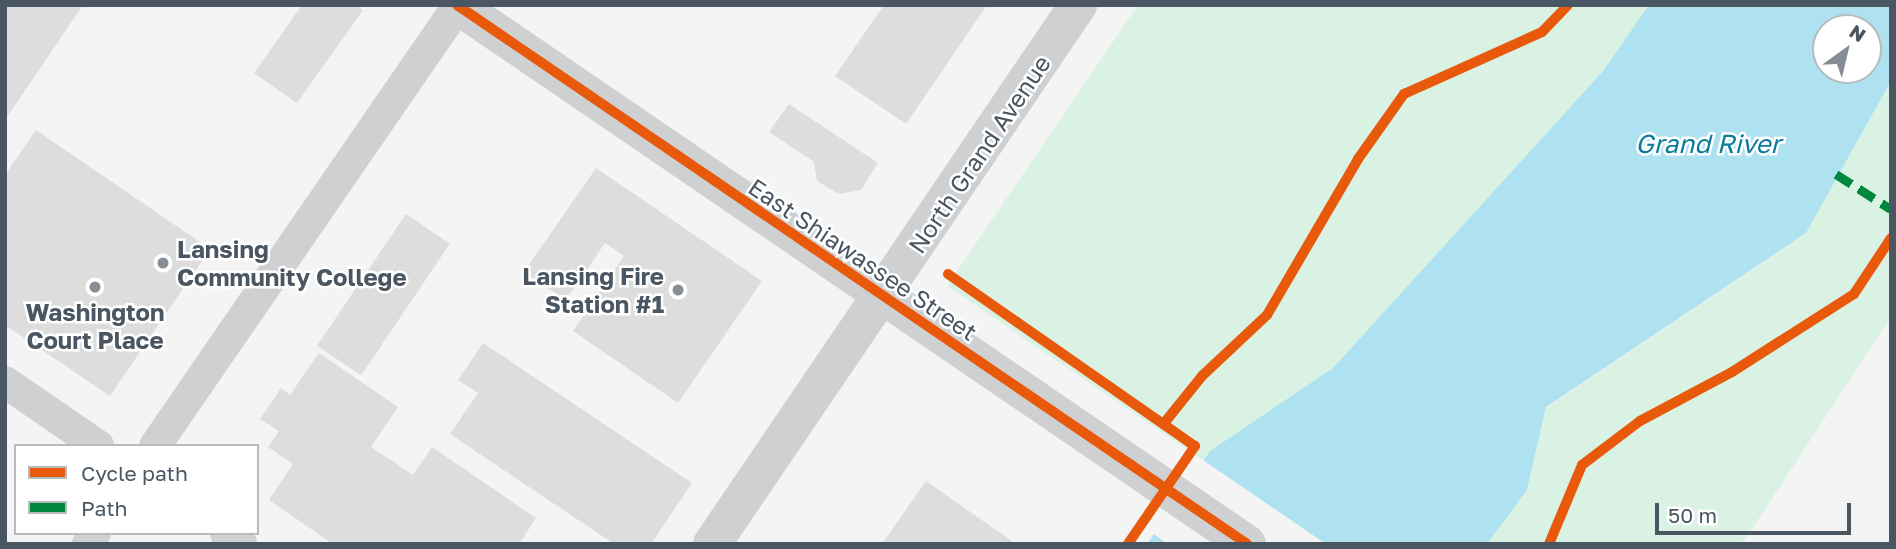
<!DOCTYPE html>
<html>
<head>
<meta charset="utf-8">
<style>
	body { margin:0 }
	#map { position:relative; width:1896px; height:549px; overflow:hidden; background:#f4f4f4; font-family:"Golos Text",sans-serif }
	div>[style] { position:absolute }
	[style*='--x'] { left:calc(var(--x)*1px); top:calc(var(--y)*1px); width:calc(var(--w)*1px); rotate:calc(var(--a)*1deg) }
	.green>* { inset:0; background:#d9f2e3 }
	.water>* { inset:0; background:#aee2f0 }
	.pier>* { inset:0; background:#f4f4f4 }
	.building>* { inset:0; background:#ddddde; transform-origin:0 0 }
	.minor>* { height:32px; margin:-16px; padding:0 16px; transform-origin:16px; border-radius:16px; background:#ced0d2 }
	.tertiary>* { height:38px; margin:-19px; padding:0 19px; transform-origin:19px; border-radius:19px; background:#ced0d2 }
	.quiet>* { height:9px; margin-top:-4.5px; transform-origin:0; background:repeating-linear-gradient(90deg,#00873e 0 18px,transparent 0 27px) }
	.cycleway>* { height:10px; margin:-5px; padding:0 5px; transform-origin:5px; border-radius:5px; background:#e8590c }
	.dots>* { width:19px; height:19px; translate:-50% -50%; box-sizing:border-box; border:4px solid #fff; border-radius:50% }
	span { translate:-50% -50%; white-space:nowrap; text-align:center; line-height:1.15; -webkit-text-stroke:5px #fff; paint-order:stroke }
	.street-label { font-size:24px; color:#4a5661 }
	.poi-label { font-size:24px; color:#4a5661; font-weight:700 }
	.left { translate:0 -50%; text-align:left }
	.right { translate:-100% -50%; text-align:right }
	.water-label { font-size:26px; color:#0c7c9b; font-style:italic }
	.frame { position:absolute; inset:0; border:7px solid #4a5661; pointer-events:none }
	.legend { position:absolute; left:14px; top:444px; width:245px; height:91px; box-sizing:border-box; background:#fff; border:2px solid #b7bbc0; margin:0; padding:9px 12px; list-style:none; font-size:21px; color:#4a5661 }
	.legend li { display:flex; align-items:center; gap:14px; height:35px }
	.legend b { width:35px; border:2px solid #b7bbc0 }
	.north { position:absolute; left:1812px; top:14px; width:70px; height:70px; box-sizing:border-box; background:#fff; border:2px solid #b7bbc0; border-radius:50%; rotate:34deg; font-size:19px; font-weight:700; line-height:28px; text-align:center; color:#4a5661 }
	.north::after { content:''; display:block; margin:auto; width:24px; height:32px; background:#868d94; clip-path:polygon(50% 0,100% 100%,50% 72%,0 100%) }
	.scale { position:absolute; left:1655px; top:503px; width:196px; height:32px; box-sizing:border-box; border:4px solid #4a5661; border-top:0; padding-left:9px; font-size:21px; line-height:24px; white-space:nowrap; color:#4a5661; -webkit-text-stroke:5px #fff; paint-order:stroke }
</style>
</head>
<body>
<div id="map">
	<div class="green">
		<i style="clip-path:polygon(1138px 5px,1649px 5px,1603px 71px,1333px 368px,1203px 460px,947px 286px)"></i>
		<i style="clip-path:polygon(1891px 81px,1891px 317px,1742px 544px,1487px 544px,1527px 490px,1546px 408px,1806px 233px)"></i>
	</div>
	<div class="water">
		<i style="clip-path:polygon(evenodd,1649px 5px,1891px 5px,1891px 81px,1806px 233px,1546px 407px,1527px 490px,1487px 544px,1147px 544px,1210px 451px,1333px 368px,1603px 71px,1649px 5px,1826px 28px,1868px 28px,1868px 70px,1826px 70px,1826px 28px)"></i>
	</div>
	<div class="pier">
		<i style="clip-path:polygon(1200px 458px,1326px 544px,1168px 544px,1151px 532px)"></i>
	</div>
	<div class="building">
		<i style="clip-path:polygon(5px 5px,83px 5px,5px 120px)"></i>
		<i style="clip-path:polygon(302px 5px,356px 5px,363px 10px,297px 103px,254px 73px)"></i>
		<i style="clip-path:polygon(884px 5px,987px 5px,906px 124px,835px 76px)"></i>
		<i style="clip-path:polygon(789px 104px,878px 163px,861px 190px,839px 194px,817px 181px,814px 162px,769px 132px)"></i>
		<i style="clip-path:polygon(36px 130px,210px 249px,110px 396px,5px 325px,5px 175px)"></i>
		<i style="clip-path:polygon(596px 168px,762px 281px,678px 403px,573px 331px,624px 256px,605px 243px,566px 300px,524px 272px)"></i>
		<i style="left:406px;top:214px;width:53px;height:159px;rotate:34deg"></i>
		<i style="clip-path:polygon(483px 343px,692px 483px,651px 544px,614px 544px,450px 434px,478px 393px,458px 380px)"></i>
		<i style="clip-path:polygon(319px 353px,398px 407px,371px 447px,413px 475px,432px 447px,536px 518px,519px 544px,333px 544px,269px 500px,293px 464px,268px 447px,279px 431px,260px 419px,281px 388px,290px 395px)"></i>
		<i style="clip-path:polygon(926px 481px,1016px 544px,882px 544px)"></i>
	</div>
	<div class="minor">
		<i style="--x:5;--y:382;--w:113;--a:34.5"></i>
		<i style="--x:155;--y:446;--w:534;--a:-55.45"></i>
		<i style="--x:226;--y:533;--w:19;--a:36"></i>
		<i style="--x:88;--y:544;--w:13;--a:-58"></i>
	</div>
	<div class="tertiary">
		<i style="--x:457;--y:5;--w:956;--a:34.3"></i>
		<i style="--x:712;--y:544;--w:652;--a:-55.82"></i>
	</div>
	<div class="quiet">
		<i style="--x:1836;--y:174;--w:65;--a:32.5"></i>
	</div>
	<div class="cycleway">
		<i style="--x:457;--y:5;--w:956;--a:34.3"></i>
		<i style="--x:948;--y:274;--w:301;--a:34.9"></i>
		<i style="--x:1195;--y:446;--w:119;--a:124.4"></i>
		<i style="--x:1165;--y:422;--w:59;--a:-51.2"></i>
		<i style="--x:1202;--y:376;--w:89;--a:-43.2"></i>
		<i style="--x:1267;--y:315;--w:181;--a:-59.7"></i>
		<i style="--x:1358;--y:159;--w:80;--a:-54.7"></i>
		<i style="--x:1404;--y:94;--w:151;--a:-24.2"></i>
		<i style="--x:1542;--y:32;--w:37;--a:-46"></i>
		<i style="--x:1549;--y:544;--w:86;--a:-67.3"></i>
		<i style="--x:1582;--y:465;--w:73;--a:-37.2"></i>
		<i style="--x:1640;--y:421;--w:104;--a:-28"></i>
		<i style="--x:1732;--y:372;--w:145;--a:-32.6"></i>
		<i style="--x:1854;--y:294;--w:67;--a:-56.5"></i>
	</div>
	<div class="dots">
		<i style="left:163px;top:263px;background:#868d94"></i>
		<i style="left:95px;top:287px;background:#868d94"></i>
		<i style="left:678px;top:290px;background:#868d94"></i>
	</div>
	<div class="street-label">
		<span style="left:979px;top:154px;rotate:-56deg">North Grand Avenue</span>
		<span style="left:863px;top:259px;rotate:34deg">East Shiawassee Street</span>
	</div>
	<div class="poi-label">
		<span class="left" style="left:177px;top:263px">Lansing<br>Community College</span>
		<span class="right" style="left:664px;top:290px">Lansing Fire<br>Station #1</span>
		<span style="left:95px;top:326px">Washington<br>Court Place</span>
	</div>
	<div class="water-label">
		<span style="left:1708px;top:144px">Grand River</span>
	</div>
	<div class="frame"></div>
	<ul class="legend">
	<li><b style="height:9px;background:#e8590c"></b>Cycle path</li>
	<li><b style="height:9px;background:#00873e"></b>Path</li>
	</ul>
	<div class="north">N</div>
	<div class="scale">50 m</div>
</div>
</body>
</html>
